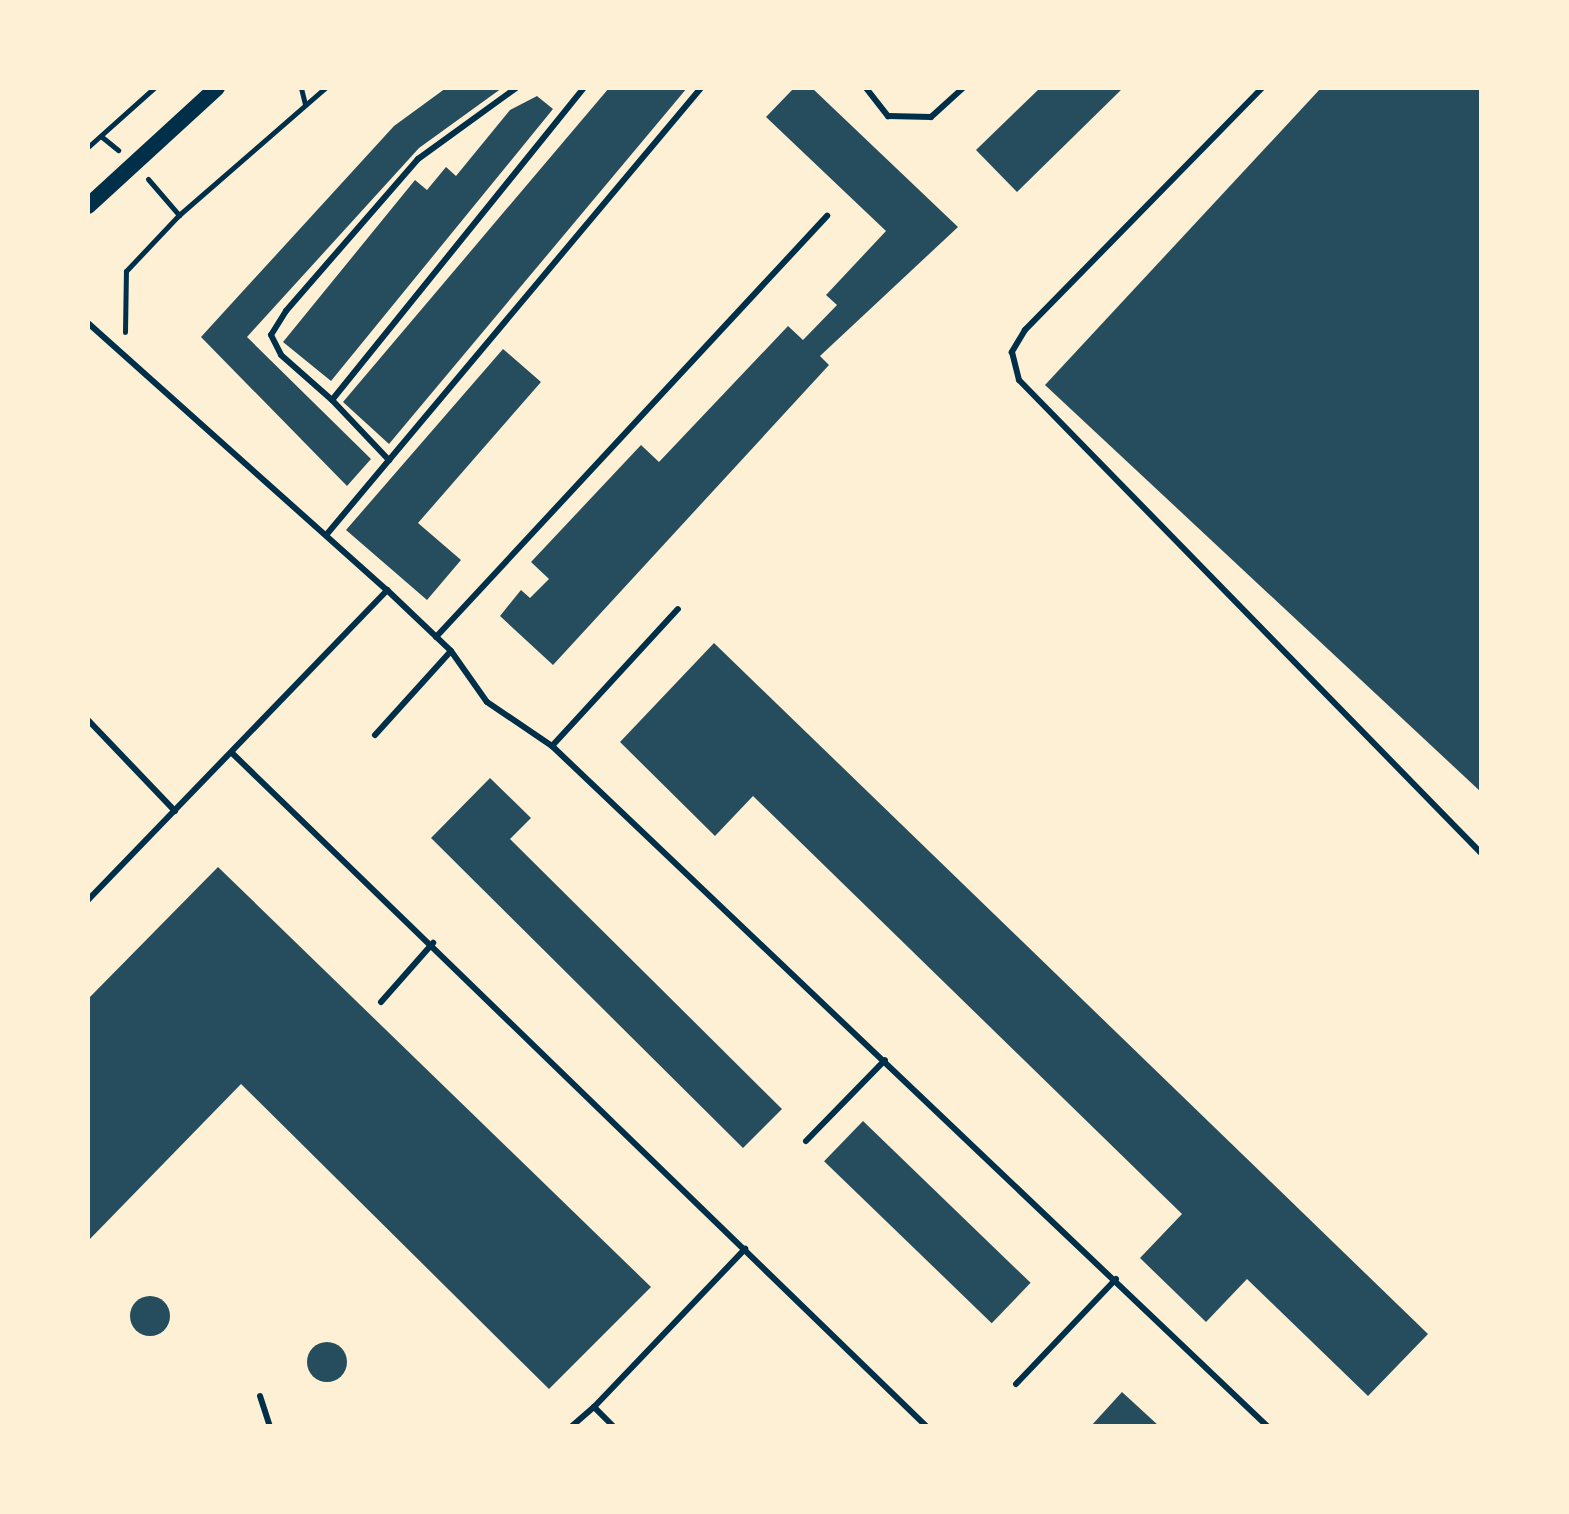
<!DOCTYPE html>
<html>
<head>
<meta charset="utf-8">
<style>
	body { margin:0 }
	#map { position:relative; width:1569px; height:1514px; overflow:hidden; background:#fdf0d5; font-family:"Roboto Condensed",sans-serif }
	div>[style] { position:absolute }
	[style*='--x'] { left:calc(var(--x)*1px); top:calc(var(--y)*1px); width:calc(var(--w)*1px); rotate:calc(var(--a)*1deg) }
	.building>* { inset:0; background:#264d5e; transform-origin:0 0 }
	.round { border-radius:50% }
	.path>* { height:5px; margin:-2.5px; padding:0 2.5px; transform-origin:2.5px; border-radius:2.5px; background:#003049 }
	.service>* { height:6px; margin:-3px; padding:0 3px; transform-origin:3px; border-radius:3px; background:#003049 }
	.secondary>* { height:16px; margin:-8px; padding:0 8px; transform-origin:8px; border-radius:8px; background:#003049 }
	span { translate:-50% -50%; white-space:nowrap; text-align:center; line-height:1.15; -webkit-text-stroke:8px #fdf0d5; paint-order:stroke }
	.frame { position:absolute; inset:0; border:90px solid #fdf0d5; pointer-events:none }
</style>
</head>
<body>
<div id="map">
	<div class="building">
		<i style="clip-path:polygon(446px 88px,502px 88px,419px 148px,247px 337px,371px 459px,347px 486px,201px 337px,394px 126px)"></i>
		<i style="clip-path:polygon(609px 88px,687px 88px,389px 444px,343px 402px)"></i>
		<i style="clip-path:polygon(794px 88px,812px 88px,958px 227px,820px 356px,829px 365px,553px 665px,500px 616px,521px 590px,530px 598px,549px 579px,531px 562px,641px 445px,659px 462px,788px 326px,803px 340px,837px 305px,826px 295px,886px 231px,766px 117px)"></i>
		<i style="clip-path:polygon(1040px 88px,1123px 88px,1017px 192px,976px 150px)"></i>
		<i style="clip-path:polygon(1321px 88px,1481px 88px,1481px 792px,1045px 385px)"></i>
		<i style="clip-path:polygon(537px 96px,553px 109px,331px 381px,283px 342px,415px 180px,427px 190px,446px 167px,456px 176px,510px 110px)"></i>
		<i style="clip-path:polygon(503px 349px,541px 382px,418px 523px,461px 560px,427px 600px,346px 530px)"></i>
		<i style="clip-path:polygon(714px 643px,1428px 1334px,1368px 1396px,1247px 1279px,1206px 1322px,1140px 1258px,1182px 1214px,753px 796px,715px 836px,620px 742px)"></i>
		<i style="clip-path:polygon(490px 778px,531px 818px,510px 839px,782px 1109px,743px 1148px,431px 838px)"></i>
		<i style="clip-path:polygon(218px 867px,651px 1287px,549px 1389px,241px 1084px,88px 1241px,88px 999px)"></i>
		<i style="left:863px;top:1121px;width:233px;height:56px;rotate:44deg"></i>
		<i class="round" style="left:130px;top:1296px;width:40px;height:40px"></i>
		<i class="round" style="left:307px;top:1342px;width:40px;height:40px"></i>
		<i style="clip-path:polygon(1122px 1392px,1159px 1426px,1091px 1426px)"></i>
	</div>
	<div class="path">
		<i style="--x:301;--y:88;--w:16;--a:76"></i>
		<i style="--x:102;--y:137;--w:21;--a:39"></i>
		<i style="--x:88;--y:147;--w:89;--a:-41.8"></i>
		<i style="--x:148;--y:179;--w:48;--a:49.3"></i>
		<i style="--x:125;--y:332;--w:61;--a:-89.1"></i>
		<i style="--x:126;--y:271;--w:77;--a:-46.6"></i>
		<i style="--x:179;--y:215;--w:194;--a:-41"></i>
	</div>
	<div class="service">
		<i style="--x:516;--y:88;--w:121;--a:144.1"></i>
		<i style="--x:418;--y:159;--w:201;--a:131"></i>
		<i style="--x:286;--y:311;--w:28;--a:122"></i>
		<i style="--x:271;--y:335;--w:22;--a:63"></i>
		<i style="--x:281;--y:355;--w:68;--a:41.4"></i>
		<i style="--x:332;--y:400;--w:401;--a:-51.1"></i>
		<i style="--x:866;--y:88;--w:36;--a:52"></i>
		<i style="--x:888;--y:116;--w:43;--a:1.3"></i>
		<i style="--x:931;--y:117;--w:43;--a:-42.2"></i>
		<i style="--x:1262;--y:88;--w:339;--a:134.4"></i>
		<i style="--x:1025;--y:330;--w:26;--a:121"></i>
		<i style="--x:1012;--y:352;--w:29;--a:76"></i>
		<i style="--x:1019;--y:380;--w:661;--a:45.67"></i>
		<i style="--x:88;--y:323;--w:401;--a:41.8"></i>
		<i style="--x:387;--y:590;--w:88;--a:43.6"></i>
		<i style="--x:451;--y:651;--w:62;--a:54.8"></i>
		<i style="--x:487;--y:702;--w:78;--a:34.1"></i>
		<i style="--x:552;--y:746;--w:987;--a:43.56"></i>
		<i style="--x:332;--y:400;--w:83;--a:46.5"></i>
		<i style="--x:327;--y:534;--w:582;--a:-50.02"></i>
		<i style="--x:436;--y:637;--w:575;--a:-47.12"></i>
		<i style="--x:88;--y:720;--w:126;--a:46.3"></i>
		<i style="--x:375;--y:735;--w:113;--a:-47.9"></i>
		<i style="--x:552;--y:746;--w:186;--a:-47.4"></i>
		<i style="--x:232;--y:753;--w:967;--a:44.12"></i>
		<i style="--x:88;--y:900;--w:431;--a:-46"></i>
		<i style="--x:381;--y:1002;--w:79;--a:-48.6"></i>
		<i style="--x:806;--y:1141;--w:113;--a:-45.7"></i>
		<i style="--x:1016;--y:1384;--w:145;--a:-46.4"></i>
		<i style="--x:260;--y:1396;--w:32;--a:72"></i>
		<i style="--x:572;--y:1426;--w:29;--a:-41"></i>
		<i style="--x:613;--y:1426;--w:27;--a:-135"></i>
		<i style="--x:594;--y:1407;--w:219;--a:-46.3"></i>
	</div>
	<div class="secondary">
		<i style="--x:88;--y:206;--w:175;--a:-42.5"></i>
	</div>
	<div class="frame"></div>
</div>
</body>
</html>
